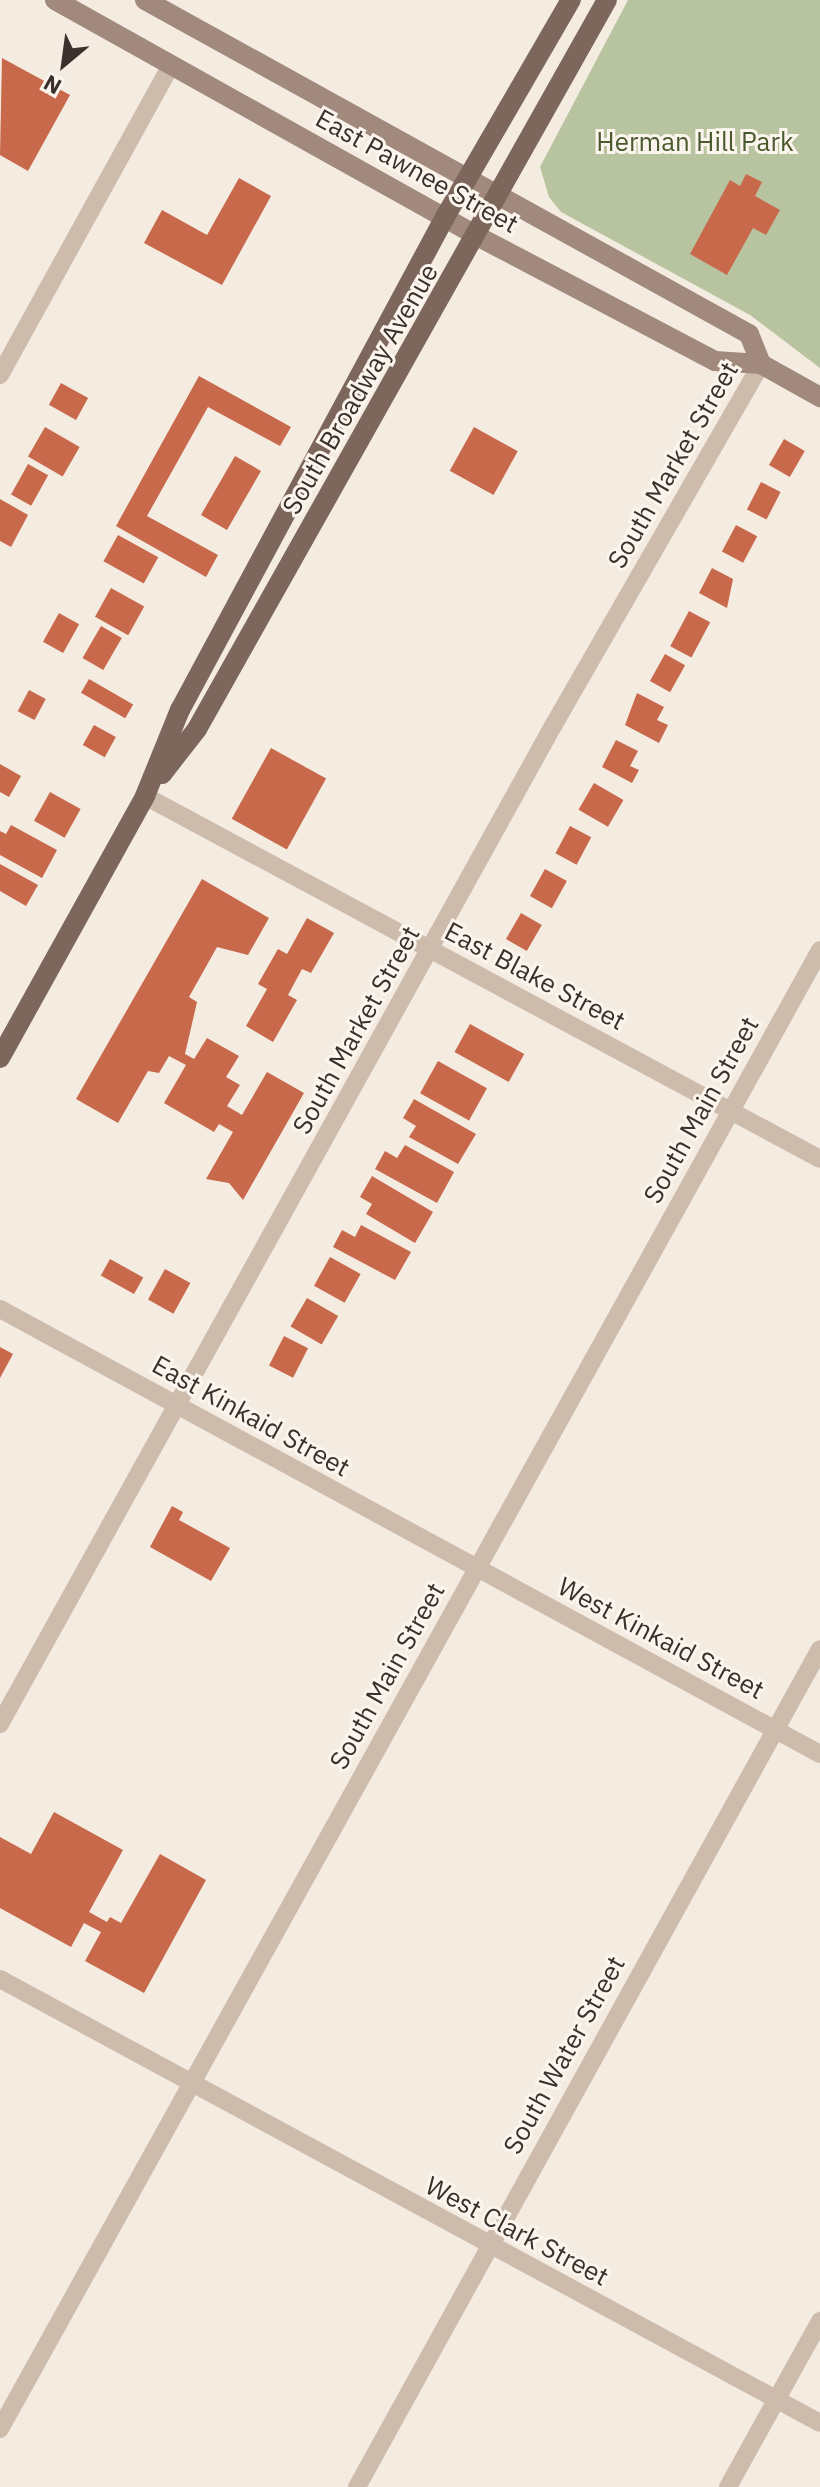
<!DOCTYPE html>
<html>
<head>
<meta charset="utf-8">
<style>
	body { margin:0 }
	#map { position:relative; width:820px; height:2487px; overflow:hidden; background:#f4ebe1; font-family:"IBM Plex Sans",sans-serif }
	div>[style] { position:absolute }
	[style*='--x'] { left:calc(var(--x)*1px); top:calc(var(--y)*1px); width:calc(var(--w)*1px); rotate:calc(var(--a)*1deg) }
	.green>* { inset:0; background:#b8c4a0 }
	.building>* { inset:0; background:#c8694b; transform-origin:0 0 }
	.street>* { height:18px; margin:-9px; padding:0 9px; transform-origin:9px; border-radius:9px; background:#cdbbac }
	.secondary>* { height:20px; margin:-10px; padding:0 10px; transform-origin:10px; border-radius:10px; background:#a18a7d }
	.primary>* { height:20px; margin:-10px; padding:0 10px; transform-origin:10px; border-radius:10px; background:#7d675c }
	span { translate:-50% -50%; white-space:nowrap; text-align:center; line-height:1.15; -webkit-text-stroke:6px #fbf5ee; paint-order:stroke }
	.park-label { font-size:26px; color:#4a5a2e }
	.street-label { font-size:26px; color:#3b302b }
	.north { position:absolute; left:24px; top:24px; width:80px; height:80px; -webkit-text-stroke:6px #fbf5ee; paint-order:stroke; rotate:209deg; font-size:22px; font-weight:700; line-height:32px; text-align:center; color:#3b302b }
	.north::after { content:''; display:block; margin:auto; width:28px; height:36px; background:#3b302b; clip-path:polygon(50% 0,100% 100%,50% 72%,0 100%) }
</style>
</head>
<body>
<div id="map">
	<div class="green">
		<i style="clip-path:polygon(628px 0,820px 0,820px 368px,750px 315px,561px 212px,549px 197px,540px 167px)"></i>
	</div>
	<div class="building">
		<i style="clip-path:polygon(2px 58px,70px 95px,28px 171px,0 155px)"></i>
		<i style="clip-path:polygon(746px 174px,762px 182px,755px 196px,780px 210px,766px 235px,753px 228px,727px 275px,690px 254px,730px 180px,740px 186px)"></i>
		<i style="clip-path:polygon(239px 178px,271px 196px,222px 285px,144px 243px,162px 210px,207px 235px)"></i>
		<i style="clip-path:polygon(199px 376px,291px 427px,280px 446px,208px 407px,147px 516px,218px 555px,206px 577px,116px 526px)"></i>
		<i style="left:61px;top:383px;width:31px;height:25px;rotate:29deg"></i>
		<i style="left:45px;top:427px;width:40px;height:34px;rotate:30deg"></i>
		<i style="left:474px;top:427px;width:50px;height:50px;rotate:29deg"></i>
		<i style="left:784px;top:439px;width:24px;height:30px;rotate:30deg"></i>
		<i style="left:235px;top:456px;width:30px;height:68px;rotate:30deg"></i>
		<i style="left:28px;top:464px;width:23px;height:35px;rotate:29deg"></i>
		<i style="left:761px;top:482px;width:22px;height:31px;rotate:27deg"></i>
		<i style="clip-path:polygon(0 499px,28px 515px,11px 547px,0 541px)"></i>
		<i style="left:736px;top:525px;width:24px;height:30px;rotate:28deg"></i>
		<i style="left:118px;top:535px;width:46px;height:30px;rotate:29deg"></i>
		<i style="clip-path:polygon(712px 568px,733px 579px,727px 608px,699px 593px)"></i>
		<i style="left:111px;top:588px;width:38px;height:33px;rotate:29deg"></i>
		<i style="left:689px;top:611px;width:24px;height:40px;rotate:28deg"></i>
		<i style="left:59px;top:613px;width:23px;height:33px;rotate:29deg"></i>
		<i style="left:101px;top:626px;width:24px;height:37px;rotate:30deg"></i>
		<i style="left:665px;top:654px;width:23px;height:31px;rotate:29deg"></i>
		<i style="left:89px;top:679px;width:51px;height:16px;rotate:30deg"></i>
		<i style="left:29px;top:690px;width:19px;height:24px;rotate:28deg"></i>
		<i style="clip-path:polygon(637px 693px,664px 707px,657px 720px,668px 725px,659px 743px,625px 725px)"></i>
		<i style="left:94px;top:725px;width:25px;height:23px;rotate:29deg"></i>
		<i style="clip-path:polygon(616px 740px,638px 751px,630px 766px,639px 770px,632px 783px,602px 767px)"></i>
		<i style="left:271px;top:748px;width:63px;height:81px;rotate:29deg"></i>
		<i style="clip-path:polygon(0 764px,21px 776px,9px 797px,0 792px)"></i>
		<i style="left:594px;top:783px;width:34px;height:31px;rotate:30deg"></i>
		<i style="left:50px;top:792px;width:35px;height:33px;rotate:29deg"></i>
		<i style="clip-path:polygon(11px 825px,57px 850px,42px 878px,0 855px,0 831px,6px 834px)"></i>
		<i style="left:570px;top:826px;width:24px;height:31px;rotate:28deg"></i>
		<i style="clip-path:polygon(0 864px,38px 885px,26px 906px,0 891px)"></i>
		<i style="left:545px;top:869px;width:25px;height:31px;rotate:29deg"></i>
		<i style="clip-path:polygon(202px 879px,269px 918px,248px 955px,217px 947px,189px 997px,197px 1002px,185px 1054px,194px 1059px,207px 1038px,239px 1056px,226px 1077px,240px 1085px,227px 1106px,242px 1115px,267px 1072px,304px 1093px,243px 1200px,229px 1183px,206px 1179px,233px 1132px,219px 1124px,214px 1132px,164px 1103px,186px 1065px,169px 1056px,159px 1073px,148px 1071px,118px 1123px,76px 1099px)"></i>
		<i style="left:521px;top:913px;width:24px;height:30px;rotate:30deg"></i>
		<i style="clip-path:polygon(307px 918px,334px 933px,311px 973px,302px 969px,288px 995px,297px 1000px,273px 1042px,246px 1026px,267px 989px,258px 984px,278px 949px,287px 954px)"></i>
		<i style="left:470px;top:1024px;width:62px;height:32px;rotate:29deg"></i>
		<i style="left:438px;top:1061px;width:56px;height:37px;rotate:29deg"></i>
		<i style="clip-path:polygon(414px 1099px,476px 1134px,458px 1164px,409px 1137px,416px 1126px,403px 1118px)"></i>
		<i style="clip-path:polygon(405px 1145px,454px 1172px,437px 1203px,375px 1169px,385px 1151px,397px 1158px)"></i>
		<i style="clip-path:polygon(372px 1176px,433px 1212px,415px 1243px,366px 1214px,372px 1204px,360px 1197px)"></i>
		<i style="clip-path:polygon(361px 1225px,411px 1252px,395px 1280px,333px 1247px,342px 1230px,355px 1237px)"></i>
		<i style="left:330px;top:1257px;width:35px;height:33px;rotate:29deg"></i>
		<i style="left:110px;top:1259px;width:38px;height:19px;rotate:29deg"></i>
		<i style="left:165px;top:1269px;width:29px;height:35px;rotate:29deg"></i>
		<i style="left:307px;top:1298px;width:36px;height:33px;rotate:30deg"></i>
		<i style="left:284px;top:1336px;width:27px;height:33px;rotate:27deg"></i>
		<i style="clip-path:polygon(0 1347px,13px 1354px,0 1378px)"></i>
		<i style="clip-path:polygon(172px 1506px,183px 1512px,179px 1520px,230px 1548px,211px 1581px,150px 1547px)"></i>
		<i style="clip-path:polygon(54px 1812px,123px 1850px,89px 1912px,107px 1922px,110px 1917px,121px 1923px,160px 1854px,206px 1880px,144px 1993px,85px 1961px,101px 1932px,84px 1923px,71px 1947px,0 1908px,0 1837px,31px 1854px)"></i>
	</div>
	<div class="street">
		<i style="--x:0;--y:375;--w:355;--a:-61.1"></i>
		<i style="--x:145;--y:796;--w:766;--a:28.27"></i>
		<i style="--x:0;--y:1309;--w:933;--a:28.49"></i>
		<i style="--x:0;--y:1724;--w:1141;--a:-61.01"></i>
		<i style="--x:553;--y:726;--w:418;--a:-60.1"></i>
		<i style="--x:0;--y:1979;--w:932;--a:28.43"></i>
		<i style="--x:0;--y:2429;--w:1691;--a:-60.99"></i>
		<i style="--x:357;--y:2487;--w:957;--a:-61.08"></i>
		<i style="--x:728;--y:2487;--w:190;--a:-61"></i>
	</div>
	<div class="secondary">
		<i style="--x:55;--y:0;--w:484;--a:29.2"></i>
		<i style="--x:477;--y:236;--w:269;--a:27.7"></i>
		<i style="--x:715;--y:361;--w:46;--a:3.7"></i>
		<i style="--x:761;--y:364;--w:68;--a:29.2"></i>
		<i style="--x:145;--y:0;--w:690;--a:28.94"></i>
		<i style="--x:749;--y:334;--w:32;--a:68"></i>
	</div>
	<div class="primary">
		<i style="--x:162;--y:774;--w:57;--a:-52.1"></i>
		<i style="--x:197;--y:729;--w:836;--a:-60.65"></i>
		<i style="--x:0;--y:1058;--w:299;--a:-61"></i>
		<i style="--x:145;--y:796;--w:93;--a:-67.9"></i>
		<i style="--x:180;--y:710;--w:560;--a:-61.74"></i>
		<i style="--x:445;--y:217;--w:251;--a:-59.9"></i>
	</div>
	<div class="park-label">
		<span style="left:695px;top:142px">Herman Hill Park</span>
	</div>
	<div class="street-label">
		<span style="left:417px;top:171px;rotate:29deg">East Pawnee Street</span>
		<span style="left:360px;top:389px;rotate:-60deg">South Broadway Avenue</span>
		<span style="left:673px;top:465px;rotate:-60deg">South Market Street</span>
		<span style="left:535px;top:976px;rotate:28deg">East Blake Street</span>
		<span style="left:356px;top:1030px;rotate:-61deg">South Market Street</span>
		<span style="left:701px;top:1110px;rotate:-61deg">South Main Street</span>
		<span style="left:251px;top:1416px;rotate:29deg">East Kinkaid Street</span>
		<span style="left:661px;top:1638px;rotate:28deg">West Kinkaid Street</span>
		<span style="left:387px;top:1676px;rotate:-61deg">South Main Street</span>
		<span style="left:564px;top:2055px;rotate:-61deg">South Water Street</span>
		<span style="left:517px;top:2231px;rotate:28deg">West Clark Street</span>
	</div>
	<div class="north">N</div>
</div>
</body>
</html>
